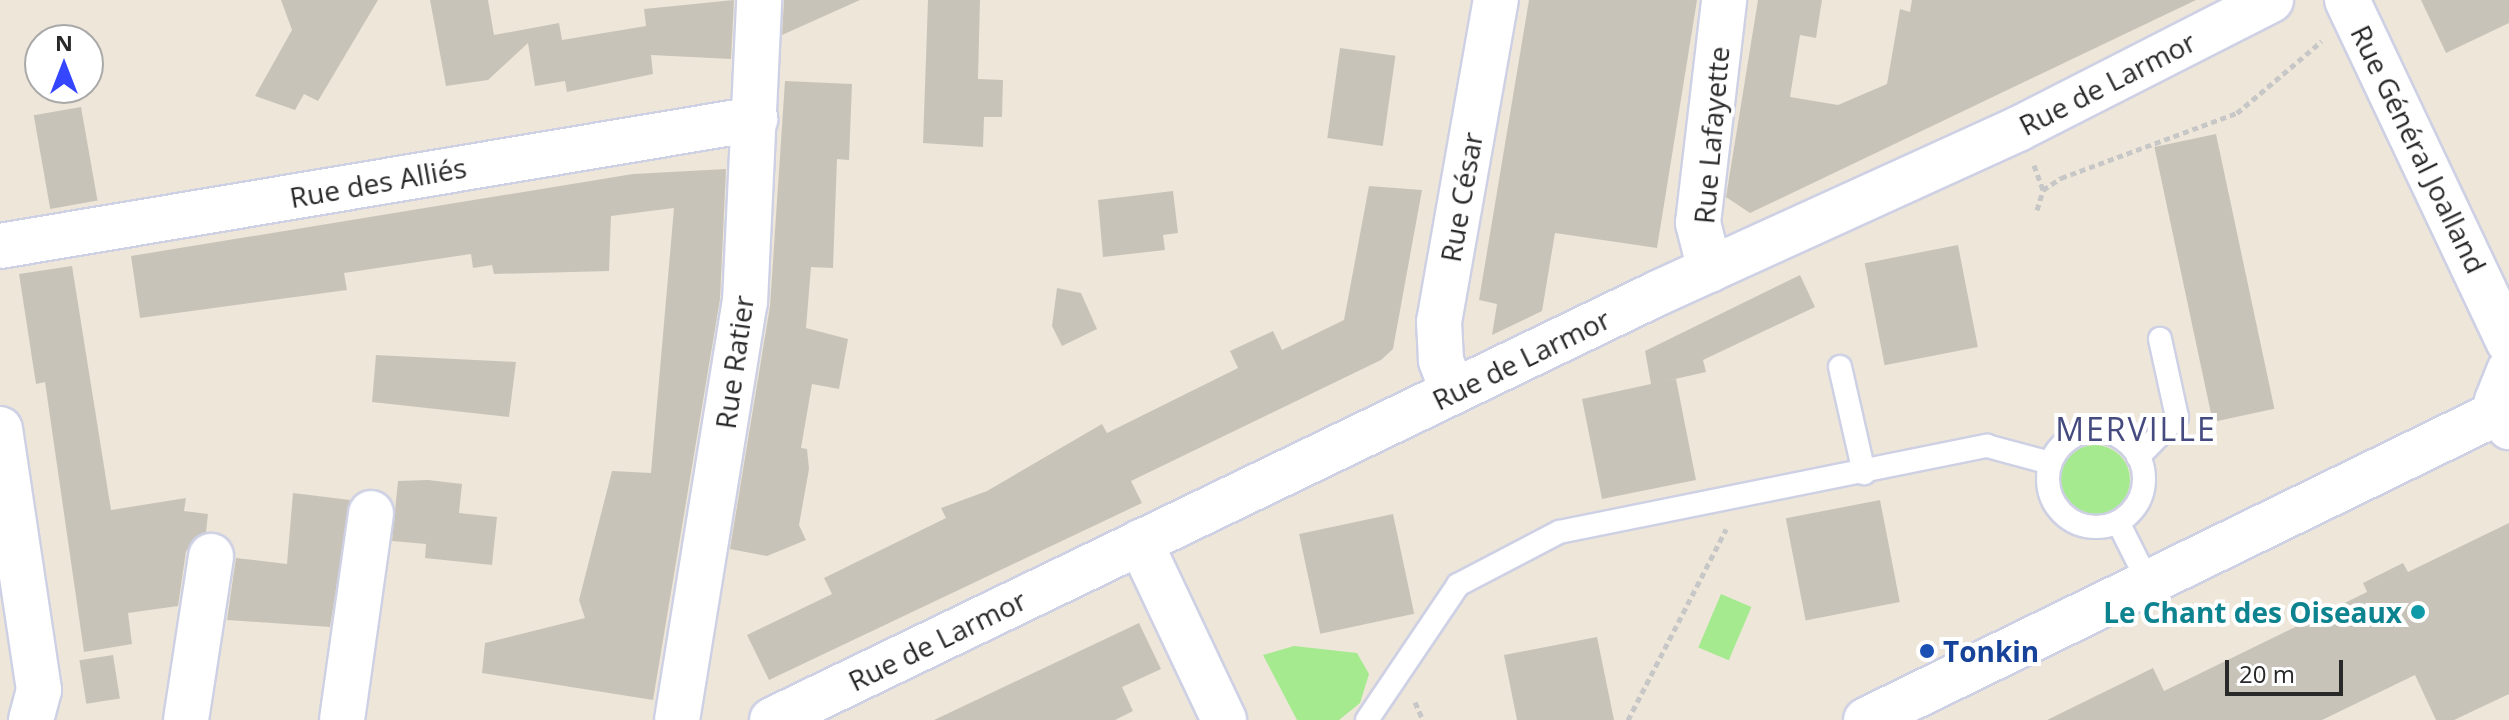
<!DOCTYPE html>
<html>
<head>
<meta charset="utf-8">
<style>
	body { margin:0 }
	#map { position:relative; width:2509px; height:720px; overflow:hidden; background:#ede6d9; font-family:"Open Sans",sans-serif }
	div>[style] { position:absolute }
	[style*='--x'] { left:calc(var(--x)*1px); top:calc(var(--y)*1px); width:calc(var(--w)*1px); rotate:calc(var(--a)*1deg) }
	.green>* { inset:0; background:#a5ea8f; transform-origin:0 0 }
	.round { border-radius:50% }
	.building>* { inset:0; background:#c8c3b9; transform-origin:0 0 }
	.path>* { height:5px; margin-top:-2.5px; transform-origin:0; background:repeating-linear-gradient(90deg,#c7c7c7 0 6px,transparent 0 10px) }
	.roads { filter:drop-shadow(2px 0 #ced0e4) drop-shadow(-2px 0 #ced0e4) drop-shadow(0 2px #ced0e4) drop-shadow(0 -2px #ced0e4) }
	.lane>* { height:22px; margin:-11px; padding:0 11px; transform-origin:11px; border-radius:11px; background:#fff }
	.lane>.ring { margin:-11px; padding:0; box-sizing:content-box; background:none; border:22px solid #fff; border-radius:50% }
	.street>* { height:44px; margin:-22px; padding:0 22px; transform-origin:22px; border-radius:22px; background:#fff }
	.secondary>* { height:44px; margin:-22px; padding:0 22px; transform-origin:22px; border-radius:22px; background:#fff }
	.dots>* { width:22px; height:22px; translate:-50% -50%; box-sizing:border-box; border:4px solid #fff; border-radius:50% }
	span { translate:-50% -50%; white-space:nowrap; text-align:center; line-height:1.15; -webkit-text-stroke:8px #fff; paint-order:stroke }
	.street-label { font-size:28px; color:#292929 }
	.culture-label { font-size:28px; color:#0d838f; font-weight:700 }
	.right { translate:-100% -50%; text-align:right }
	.transit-label { font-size:28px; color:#164399; font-weight:700 }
	.left { translate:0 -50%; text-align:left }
	.quarter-label { font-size:32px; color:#454a7f; letter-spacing:2px }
	.north { position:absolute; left:24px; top:24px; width:80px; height:80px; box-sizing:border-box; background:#fff; border:2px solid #a9a9a9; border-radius:50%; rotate:0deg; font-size:22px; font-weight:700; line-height:32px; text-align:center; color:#292929 }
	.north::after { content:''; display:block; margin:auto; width:28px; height:36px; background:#3446ff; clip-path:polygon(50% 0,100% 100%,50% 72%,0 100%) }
	.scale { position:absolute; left:2225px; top:660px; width:118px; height:36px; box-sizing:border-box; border:4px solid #292929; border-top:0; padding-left:10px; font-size:24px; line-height:28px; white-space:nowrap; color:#292929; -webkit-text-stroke:6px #fff; paint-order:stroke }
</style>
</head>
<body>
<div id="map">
	<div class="green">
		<i class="round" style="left:2060px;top:445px;width:70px;height:70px"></i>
		<i style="left:1721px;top:594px;width:33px;height:58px;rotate:23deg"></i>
		<i style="clip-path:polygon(1294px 646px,1357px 653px,1369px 674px,1360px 703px,1339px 720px,1297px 720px,1263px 655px)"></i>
	</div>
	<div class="building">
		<i style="clip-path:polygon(281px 0,378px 0,318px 101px,304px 94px,295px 110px,255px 96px,292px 30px)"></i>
		<i style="clip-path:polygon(430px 0,488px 0,494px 35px,559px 23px,562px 40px,646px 26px,644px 9px,734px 0,731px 59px,651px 55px,653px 74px,567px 92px,565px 81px,535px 86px,528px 43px,488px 80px,446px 86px)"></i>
		<i style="clip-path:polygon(784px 0,860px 0,782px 35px)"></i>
		<i style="clip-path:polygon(928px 0,980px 0,978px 79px,1003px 80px,1002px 117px,984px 117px,983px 147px,923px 143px)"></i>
		<i style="clip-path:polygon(1529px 0,1697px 0,1657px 248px,1555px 233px,1542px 311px,1492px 335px,1497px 304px,1479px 300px)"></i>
		<i style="clip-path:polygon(1758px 0,1822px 0,1816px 38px,1800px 35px,1790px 97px,1838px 105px,1887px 84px,1900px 9px,1910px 12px,1912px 0,2196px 0,1750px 213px,1726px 197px)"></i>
		<i style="clip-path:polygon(2421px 0,2509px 0,2509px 23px,2446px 53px)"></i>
		<i style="left:1340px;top:48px;width:56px;height:91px;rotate:8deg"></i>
		<i style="clip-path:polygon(785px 81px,852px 84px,849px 160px,837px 159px,833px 268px,811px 267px,806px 328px,848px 339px,839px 389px,812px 384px,801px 448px,807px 449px,809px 469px,799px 525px,806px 540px,767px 556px,730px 549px,770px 306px)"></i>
		<i style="left:81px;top:107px;width:95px;height:48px;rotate:80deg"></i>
		<i style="left:2216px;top:134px;width:281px;height:63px;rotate:78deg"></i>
		<i style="clip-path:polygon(726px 169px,720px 299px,653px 700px,482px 673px,485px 643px,585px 618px,579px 600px,612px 471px,651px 473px,674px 208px,611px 216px,609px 271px,494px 274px,492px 265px,473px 268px,471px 254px,344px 273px,347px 290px,140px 318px,131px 256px,633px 174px)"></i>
		<i style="clip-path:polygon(1369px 186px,1422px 190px,1393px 349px,1381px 360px,1131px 481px,1142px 503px,769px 680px,747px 635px,832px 594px,824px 578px,946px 518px,941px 508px,987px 491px,1102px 424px,1107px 433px,1238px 368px,1230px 351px,1273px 331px,1282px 350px,1344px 320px)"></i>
		<i style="clip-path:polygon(1173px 191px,1178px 233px,1163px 235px,1165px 250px,1103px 257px,1098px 200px)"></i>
		<i style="left:1958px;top:245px;width:104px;height:95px;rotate:79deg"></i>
		<i style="clip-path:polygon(72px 266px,111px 510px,186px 498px,184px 511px,208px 514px,206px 532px,186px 551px,178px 606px,128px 613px,132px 644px,84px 652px,45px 382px,36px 384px,19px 274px)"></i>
		<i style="clip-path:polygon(1800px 275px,1815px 307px,1703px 360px,1706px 372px,1666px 381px,1676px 379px,1696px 480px,1602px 499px,1582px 399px,1651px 384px,1645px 351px)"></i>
		<i style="clip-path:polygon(1057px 288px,1081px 293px,1097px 329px,1062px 346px,1052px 326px)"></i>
		<i style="clip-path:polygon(376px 355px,516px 362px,509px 417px,372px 402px)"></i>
		<i style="clip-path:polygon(428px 480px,462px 484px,459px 513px,497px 517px,492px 565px,425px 558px,426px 544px,392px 541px,398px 481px)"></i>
		<i style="clip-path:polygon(293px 493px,350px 500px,330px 627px,227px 620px,236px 558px,287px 564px)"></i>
		<i style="left:1880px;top:500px;width:104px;height:96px;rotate:79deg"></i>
		<i style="left:1393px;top:514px;width:102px;height:96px;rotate:78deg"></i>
		<i style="clip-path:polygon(2509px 523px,2509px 694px,2454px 720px,2436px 720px,2415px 675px,2322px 720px,2047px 720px,2153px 668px,2164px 691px,2367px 592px,2363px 583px,2403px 563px,2408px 572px)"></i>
		<i style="clip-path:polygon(1139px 623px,1161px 669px,1122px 687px,1133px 711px,1115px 720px,934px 720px)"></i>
		<i style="clip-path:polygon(1597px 637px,1614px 720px,1517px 720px,1504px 655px)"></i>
		<i style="left:113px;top:655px;width:44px;height:34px;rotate:81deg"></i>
	</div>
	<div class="path">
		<i style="--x:2034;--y:165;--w:27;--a:70"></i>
		<i style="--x:2037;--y:210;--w:21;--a:-73"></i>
		<i style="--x:2043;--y:190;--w:22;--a:-34"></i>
		<i style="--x:2061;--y:178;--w:188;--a:-20.3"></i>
		<i style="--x:2237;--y:113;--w:111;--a:-40.3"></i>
		<i style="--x:1415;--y:702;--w:20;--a:66"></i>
		<i style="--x:1628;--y:720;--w:215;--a:-62.8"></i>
	</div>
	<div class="roads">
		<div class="lane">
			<i style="--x:1840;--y:367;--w:109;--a:77.2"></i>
			<i class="ring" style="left:2048px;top:431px;width:74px;height:74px"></i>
			<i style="--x:2138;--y:457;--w:56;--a:-45.7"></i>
			<i style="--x:2177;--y:417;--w:80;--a:-102.3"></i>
			<i style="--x:2118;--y:522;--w:69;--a:63.4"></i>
			<i style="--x:1367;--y:720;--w:163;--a:-56"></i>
			<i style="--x:1458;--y:585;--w:114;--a:-27.7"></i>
			<i style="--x:1559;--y:532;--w:437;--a:-11.4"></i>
			<i style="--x:1987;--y:446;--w:65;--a:15.1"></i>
		</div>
		<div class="street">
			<i style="--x:2347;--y:0;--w:378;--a:64.7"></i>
			<i style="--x:0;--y:246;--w:766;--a:-9.55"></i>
			<i style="--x:1710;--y:270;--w:49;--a:-104.3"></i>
			<i style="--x:1698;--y:223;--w:225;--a:-83.3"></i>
			<i style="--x:1453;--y:392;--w:34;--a:-111"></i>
			<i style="--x:1441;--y:360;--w:38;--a:-93"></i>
			<i style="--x:1439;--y:322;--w:327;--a:-80"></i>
			<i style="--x:0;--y:429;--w:264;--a:81.5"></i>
			<i style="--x:39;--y:690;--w:31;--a:105"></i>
			<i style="--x:1140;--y:542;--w:197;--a:64.7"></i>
			<i style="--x:186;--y:720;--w:166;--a:-81.3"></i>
			<i style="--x:342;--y:720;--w:209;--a:-82"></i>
			<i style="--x:677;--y:720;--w:423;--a:-80.8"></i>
			<i style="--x:745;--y:302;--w:302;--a:-87.3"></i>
			<i style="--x:772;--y:720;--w:984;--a:-25.73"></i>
			<i style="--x:1658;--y:293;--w:396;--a:-24.5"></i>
			<i style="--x:2018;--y:129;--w:284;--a:-27"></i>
		</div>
		<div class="secondary">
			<i style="--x:2509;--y:371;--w:32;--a:112"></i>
			<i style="--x:2497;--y:401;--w:29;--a:65"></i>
			<i style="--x:1866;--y:720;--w:704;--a:-25.95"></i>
		</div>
	</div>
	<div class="dots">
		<i style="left:2418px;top:612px;background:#0f9aa8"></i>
		<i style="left:1927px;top:651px;background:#1a4fb4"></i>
	</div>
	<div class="street-label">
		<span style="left:2107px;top:83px;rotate:-27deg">Rue de Larmor</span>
		<span style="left:1711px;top:135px;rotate:-85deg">Rue Lafayette</span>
		<span style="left:2419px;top:149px;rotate:64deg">Rue Général Joalland</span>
		<span style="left:378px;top:182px;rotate:-10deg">Rue des Alliés</span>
		<span style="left:1461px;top:197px;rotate:-80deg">Rue César</span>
		<span style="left:1521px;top:359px;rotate:-26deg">Rue de Larmor</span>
		<span style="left:734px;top:362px;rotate:-82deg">Rue Ratier</span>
		<span style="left:937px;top:640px;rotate:-26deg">Rue de Larmor</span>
	</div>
	<div class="culture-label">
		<span class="right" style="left:2402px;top:612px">Le Chant des Oiseaux</span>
	</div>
	<div class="transit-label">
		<span class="left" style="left:1943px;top:651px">Tonkin</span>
	</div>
	<div class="quarter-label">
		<span style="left:2136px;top:429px">MERVILLE</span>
	</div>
	<div class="north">N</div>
	<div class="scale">20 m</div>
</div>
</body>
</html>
